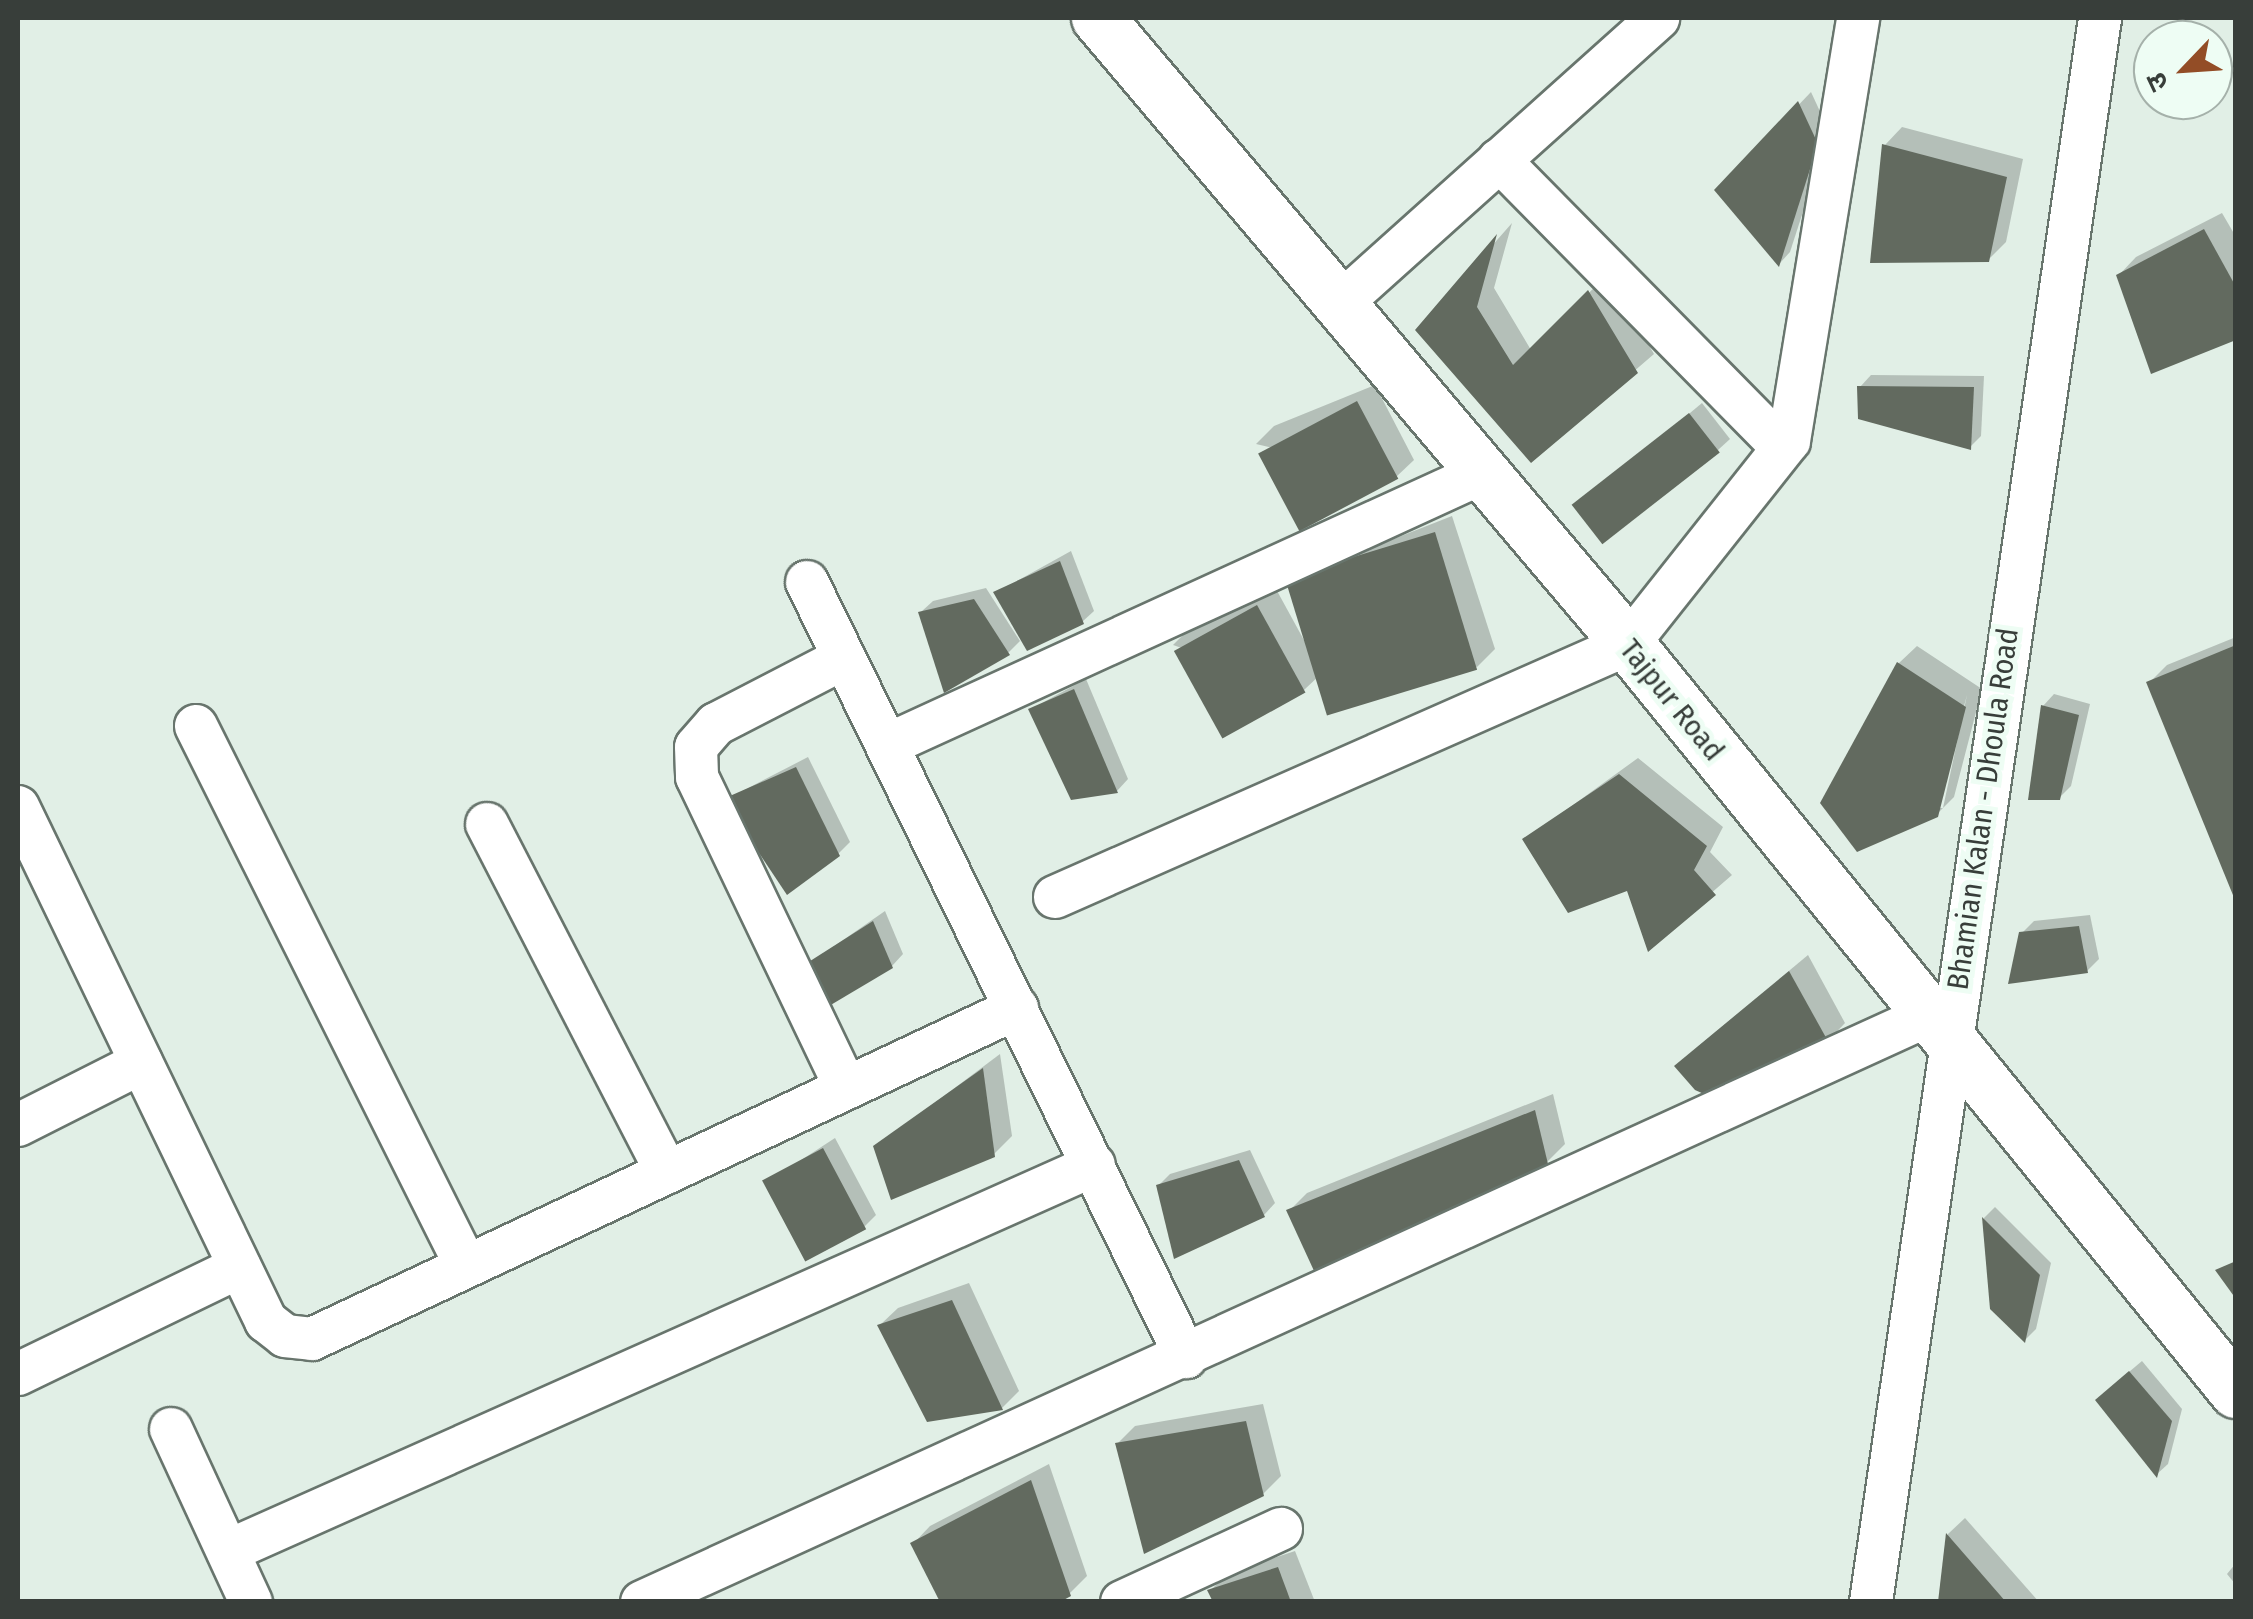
<!DOCTYPE html>
<html>
<head>
<meta charset="utf-8">
<style>
	body { margin:0 }
	#map { position:relative; width:2253px; height:1619px; overflow:hidden; background:#e1efe6; font-family:"Fira Sans Condensed","Noto Sans Devanagari",sans-serif }
	div>[style] { position:absolute }
	[style*='--x'] { left:calc(var(--x)*1px); top:calc(var(--y)*1px); width:calc(var(--w)*1px); rotate:calc(var(--a)*1deg) }
	.shadow>* { inset:0; background:#0003 }
	.building>* { inset:0; background:#626a5f; transform-origin:0 0 }
	.roads { filter:drop-shadow(2px 0 #68756d) drop-shadow(-2px 0 #68756d) drop-shadow(0 2px #68756d) drop-shadow(0 -2px #68756d) }
	.minor>* { height:42px; margin:-21px; padding:0 21px; transform-origin:21px; border-radius:21px; background:#fff }
	.major>* { height:52px; margin:-26px; padding:0 26px; transform-origin:26px; border-radius:26px; background:#fff }
	span { translate:-50% -50%; white-space:nowrap; text-align:center; line-height:1.15; -webkit-text-stroke:10px #eefdf4; paint-order:stroke }
	.street-label { font-size:30px; color:#383e3a }
	.frame { position:absolute; inset:0; border:20px solid #383e3a; pointer-events:none }
	.north { position:absolute; left:2133px; top:20px; width:100px; height:100px; box-sizing:border-box; background:#eefdf4; border:2px solid #a5b1aa; border-radius:50%; rotate:245deg; font-size:28px; font-weight:700; line-height:40px; text-align:center; color:#383e3a }
	.north::after { content:''; display:block; margin:auto; width:35px; height:45px; background:#934d26; clip-path:polygon(50% 0,100% 100%,50% 72%,0 100%) }
</style>
</head>
<body>
<div id="map">
	<div class="shadow">
		<i style="clip-path:polygon(1811px 92px,1829px 131px,1790px 252px,1780px 263px,1717px 190px)"></i>
		<i style="clip-path:polygon(1902px 127px,2023px 159px,2006px 242px,1988px 260px,1885px 145px)"></i>
		<i style="clip-path:polygon(2222px 213px,2236px 237px,2236px 338px,2119px 275px,2136px 257px)"></i>
		<i style="clip-path:polygon(1512px 223px,1494px 288px,1531px 350px,1607px 275px,1654px 354px,1531px 460px,1418px 330px)"></i>
		<i style="clip-path:polygon(1871px 375px,1984px 376px,1981px 436px,1970px 447px,1860px 387px)"></i>
		<i style="clip-path:polygon(1375px 385px,1414px 460px,1396px 477px,1256px 444px,1274px 426px)"></i>
		<i style="clip-path:polygon(1702px 403px,1730px 439px,1718px 450px,1589px 497px)"></i>
		<i style="clip-path:polygon(1452px 516px,1495px 649px,1477px 667px,1292px 589px,1310px 572px)"></i>
		<i style="clip-path:polygon(1071px 551px,1094px 611px,1082px 622px,997px 592px)"></i>
		<i style="clip-path:polygon(986px 588px,1020px 641px,1008px 653px,921px 612px,933px 601px)"></i>
		<i style="clip-path:polygon(1276px 589px,1322px 673px,1304px 690px,1173px 645px,1191px 627px)"></i>
		<i style="clip-path:polygon(2236px 637px,2236px 894px,2149px 683px,2167px 665px)"></i>
		<i style="clip-path:polygon(evenodd,1917px 646px,1982px 689px,1954px 797px,1936px 815px,1823px 803px,1899px 663px,1917px 646px,1967px 695px,1943px 808px,1937px 808px,1967px 695px)"></i>
		<i style="clip-path:polygon(1086px 679px,1128px 779px,1117px 791px,1031px 709px)"></i>
		<i style="clip-path:polygon(2054px 694px,2090px 704px,2071px 786px,2059px 798px,2043px 706px)"></i>
		<i style="clip-path:polygon(808px 757px,850px 842px,838px 854px,727px 799px)"></i>
		<i style="clip-path:polygon(1638px 758px,1723px 827px,1710px 852px,1732px 875px,1649px 947px,1629px 887px,1526px 839px)"></i>
		<i style="clip-path:polygon(885px 911px,903px 954px,892px 966px,810px 963px)"></i>
		<i style="clip-path:polygon(2090px 915px,2099px 959px,2087px 971px,2022px 933px,2034px 921px)"></i>
		<i style="clip-path:polygon(1808px 955px,1845px 1023px,1828px 1041px,1695px 1049px)"></i>
		<i style="clip-path:polygon(1000px 1054px,1012px 1136px,994px 1154px,876px 1147px)"></i>
		<i style="clip-path:polygon(1553px 1094px,1565px 1144px,1547px 1162px,1289px 1211px,1307px 1193px)"></i>
		<i style="clip-path:polygon(835px 1138px,876px 1215px,864px 1227px,766px 1183px)"></i>
		<i style="clip-path:polygon(1250px 1150px,1275px 1203px,1264px 1215px,1158px 1186px,1170px 1174px)"></i>
		<i style="clip-path:polygon(1995px 1207px,2051px 1263px,2036px 1329px,2025px 1340px,1992px 1307px,1984px 1218px)"></i>
		<i style="clip-path:polygon(969px 1283px,1019px 1391px,1002px 1408px,880px 1325px,898px 1308px)"></i>
		<i style="clip-path:polygon(2142px 1361px,2182px 1409px,2168px 1464px,2157px 1474px,2110px 1388px)"></i>
		<i style="clip-path:polygon(1263px 1404px,1281px 1476px,1263px 1494px,1117px 1444px,1135px 1426px)"></i>
		<i style="clip-path:polygon(1049px 1464px,1087px 1576px,1069px 1594px,913px 1544px,930px 1526px)"></i>
		<i style="clip-path:polygon(1965px 1518px,2039px 1602px,1941px 1602px,1948px 1534px)"></i>
		<i style="clip-path:polygon(1295px 1551px,1315px 1602px,1216px 1602px,1210px 1591px,1228px 1573px)"></i>
		<i style="clip-path:polygon(2236px 1563px,2236px 1585px,2227px 1574px)"></i>
	</div>
	<div class="building">
		<i style="clip-path:polygon(1798px 101px,1818px 144px,1779px 267px,1714px 190px)"></i>
		<i style="clip-path:polygon(1882px 144px,2007px 177px,1989px 262px,1870px 263px)"></i>
		<i style="clip-path:polygon(2204px 229px,2236px 287px,2236px 340px,2151px 374px,2116px 275px)"></i>
		<i style="clip-path:polygon(1497px 234px,1477px 307px,1513px 365px,1588px 290px,1638px 373px,1531px 463px,1415px 330px)"></i>
		<i style="clip-path:polygon(1857px 386px,1974px 387px,1971px 450px,1858px 419px)"></i>
		<i style="left:1357px;top:401px;width:88px;height:112px;rotate:62deg"></i>
		<i style="left:1689px;top:413px;width:50px;height:149px;rotate:52deg"></i>
		<i style="left:1435px;top:532px;width:144px;height:157px;rotate:73deg"></i>
		<i style="clip-path:polygon(1060px 561px,1084px 624px,1027px 651px,993px 592px)"></i>
		<i style="clip-path:polygon(974px 599px,1010px 655px,944px 693px,918px 612px)"></i>
		<i style="left:1257px;top:605px;width:100px;height:95px;rotate:61deg"></i>
		<i style="clip-path:polygon(2236px 645px,2236px 900px,2235px 900px,2146px 682px)"></i>
		<i style="clip-path:polygon(1897px 662px,1966px 707px,1938px 817px,1857px 852px,1820px 803px)"></i>
		<i style="clip-path:polygon(1074px 689px,1118px 793px,1071px 800px,1028px 709px)"></i>
		<i style="clip-path:polygon(2041px 705px,2079px 715px,2060px 800px,2028px 800px)"></i>
		<i style="clip-path:polygon(796px 767px,840px 856px,787px 895px,723px 799px)"></i>
		<i style="clip-path:polygon(1619px 774px,1707px 846px,1694px 870px,1716px 895px,1648px 952px,1627px 891px,1568px 913px,1522px 839px)"></i>
		<i style="clip-path:polygon(873px 921px,893px 968px,829px 1006px,807px 963px)"></i>
		<i style="clip-path:polygon(2079px 926px,2088px 973px,2008px 984px,2019px 932px)"></i>
		<i style="clip-path:polygon(1789px 971px,1829px 1043px,1713px 1098px,1695px 1090px,1674px 1066px)"></i>
		<i style="clip-path:polygon(983px 1068px,995px 1157px,891px 1200px,873px 1146px)"></i>
		<i style="clip-path:polygon(1535px 1110px,1548px 1164px,1315px 1273px,1286px 1210px)"></i>
		<i style="left:823px;top:1148px;width:92px;height:69px;rotate:62deg"></i>
		<i style="clip-path:polygon(1239px 1160px,1265px 1217px,1174px 1259px,1156px 1185px)"></i>
		<i style="clip-path:polygon(1982px 1217px,2040px 1275px,2025px 1343px,1990px 1309px)"></i>
		<i style="clip-path:polygon(2236px 1261px,2236px 1299px,2215px 1270px)"></i>
		<i style="clip-path:polygon(952px 1300px,1003px 1410px,927px 1422px,877px 1325px)"></i>
		<i style="clip-path:polygon(2129px 1371px,2172px 1421px,2157px 1478px,2095px 1400px)"></i>
		<i style="clip-path:polygon(1246px 1421px,1264px 1496px,1144px 1554px,1115px 1443px)"></i>
		<i style="clip-path:polygon(1031px 1480px,1071px 1596px,1060px 1602px,940px 1602px,910px 1543px)"></i>
		<i style="clip-path:polygon(1946px 1533px,2006px 1602px,1938px 1602px)"></i>
		<i style="clip-path:polygon(1278px 1567px,1291px 1602px,1213px 1602px,1207px 1590px)"></i>
	</div>
	<div class="roads">
		<div class="minor">
			<i style="--x:1499;--y:160;--w:404;--a:45.4"></i>
			<i style="--x:1342;--y:302;--w:425;--a:-41.9"></i>
			<i style="--x:807;--y:582;--w:863;--a:63.94"></i>
			<i style="--x:844;--y:658;--w:144;--a:152.7"></i>
			<i style="--x:716;--y:724;--w:30;--a:131"></i>
			<i style="--x:696;--y:747;--w:30;--a:88"></i>
			<i style="--x:697;--y:777;--w:345;--a:64.4"></i>
			<i style="--x:196;--y:726;--w:604;--a:63.43"></i>
			<i style="--x:887;--y:745;--w:656;--a:-24.57"></i>
			<i style="--x:18;--y:807;--w:571;--a:64.24"></i>
			<i style="--x:266;--y:1321;--w:24;--a:38"></i>
			<i style="--x:285;--y:1336;--w:27;--a:6"></i>
			<i style="--x:312;--y:1339;--w:779;--a:-25.15"></i>
			<i style="--x:487;--y:824;--w:392;--a:62.7"></i>
			<i style="--x:1055;--y:897;--w:626;--a:-23.82"></i>
			<i style="--x:1628;--y:644;--w:259;--a:-51.6"></i>
			<i style="--x:1789;--y:441;--w:429;--a:-80.7"></i>
			<i style="--x:18;--y:1125;--w:138;--a:-26.8"></i>
			<i style="--x:18;--y:1374;--w:246;--a:-25.8"></i>
			<i style="--x:171;--y:1429;--w:191;--a:65.2"></i>
			<i style="--x:228;--y:1551;--w:948;--a:-24.02"></i>
			<i style="--x:642;--y:1602;--w:1415;--a:-24.52"></i>
			<i style="--x:1122;--y:1602;--w:175;--a:-24.7"></i>
			<i style="--x:1871;--y:1602;--w:1600;--a:-81.77"></i>
		</div>
		<div class="major">
			<i style="--x:1098;--y:18;--w:820;--a:49.75"></i>
			<i style="--x:1628;--y:644;--w:964;--a:50.89"></i>
		</div>
	</div>
	<div class="street-label">
		<span style="left:1672px;top:700px;rotate:51deg">Tajpur Road</span>
		<span style="left:1983px;top:809px;rotate:-82deg">Bhamian Kalan - Dhoula Road</span>
	</div>
	<div class="frame"></div>
	<div class="north">उ</div>
</div>
</body>
</html>
